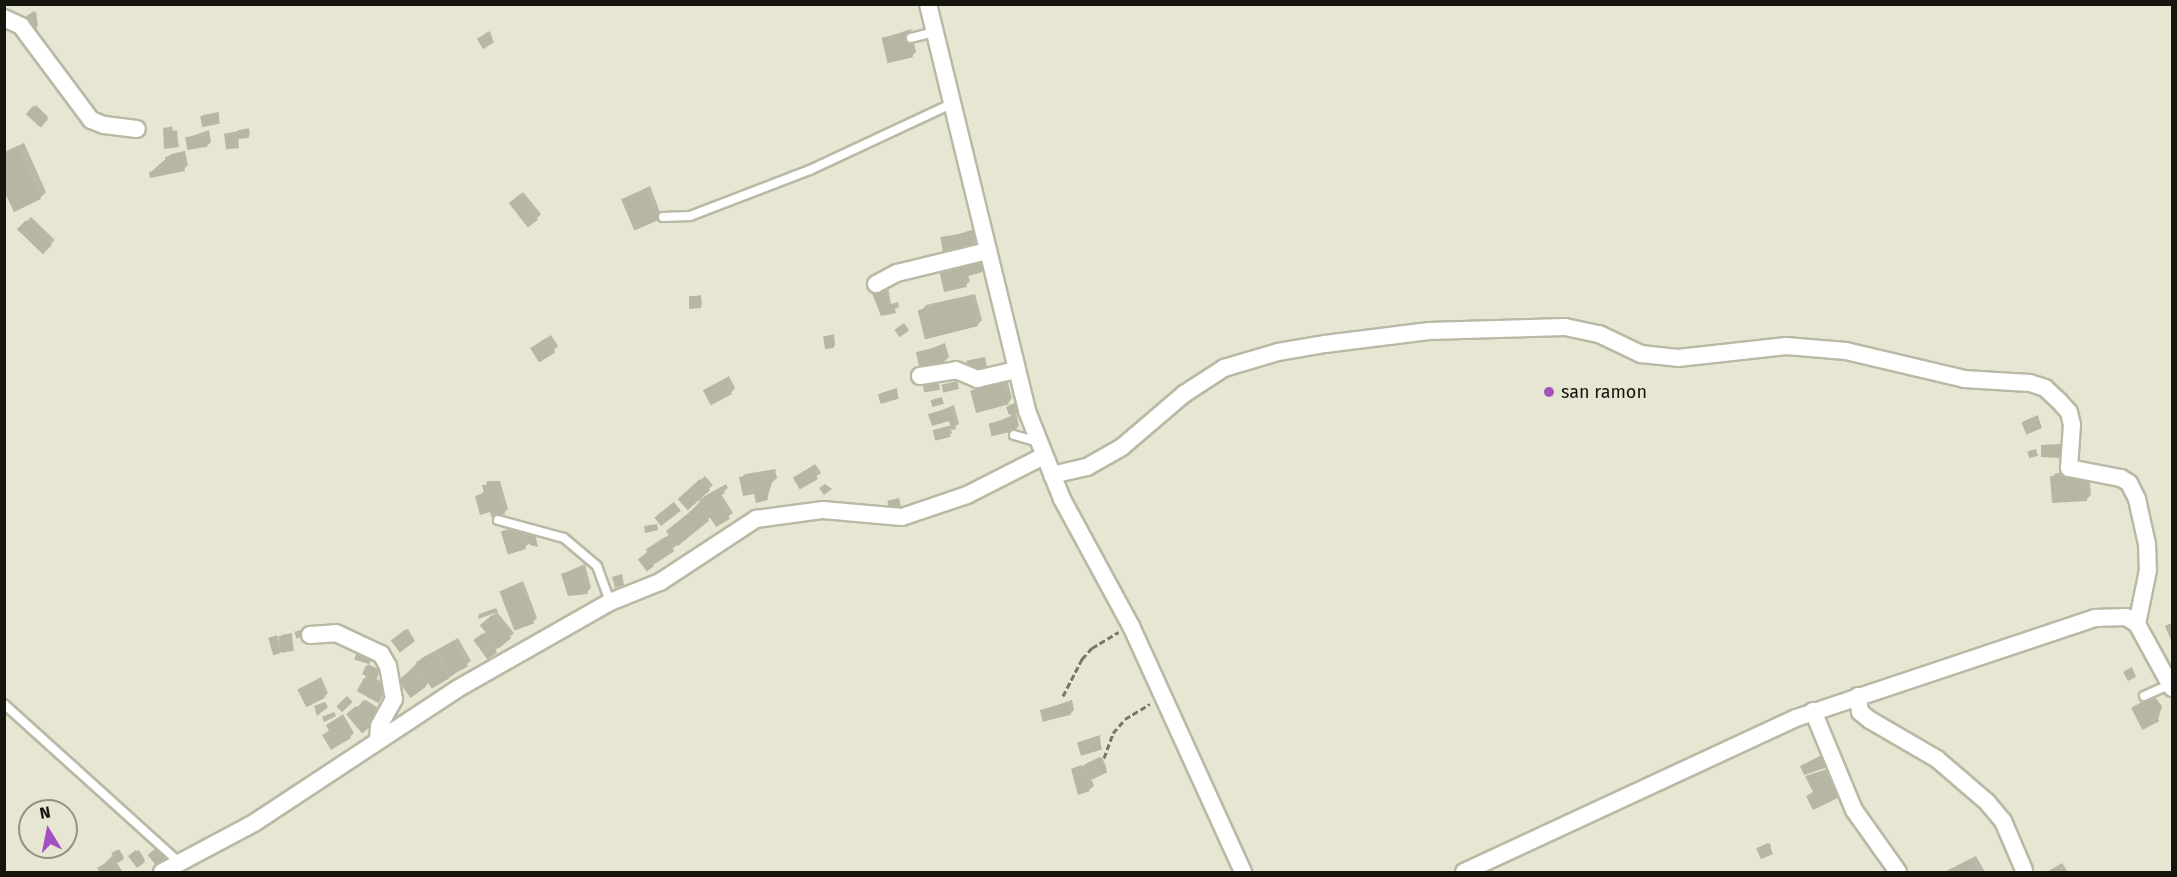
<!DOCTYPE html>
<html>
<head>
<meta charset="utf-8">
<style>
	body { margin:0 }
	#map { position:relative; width:2177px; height:877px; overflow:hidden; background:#e6e6d2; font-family:"Fira Sans",sans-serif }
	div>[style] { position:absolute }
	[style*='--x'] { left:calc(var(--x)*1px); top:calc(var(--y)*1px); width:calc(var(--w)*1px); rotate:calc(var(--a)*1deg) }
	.shadow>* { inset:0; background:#0003; transform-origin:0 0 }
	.building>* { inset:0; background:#b6b6a3; transform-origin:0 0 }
	.path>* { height:3px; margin-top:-1.5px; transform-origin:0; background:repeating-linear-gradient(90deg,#767669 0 6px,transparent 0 9px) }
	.roads { filter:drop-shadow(2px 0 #b9b9a6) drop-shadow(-2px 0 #b9b9a6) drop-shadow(0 2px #b9b9a6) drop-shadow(0 -2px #b9b9a6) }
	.lane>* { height:8px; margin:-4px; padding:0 4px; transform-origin:4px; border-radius:4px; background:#fff }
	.street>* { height:16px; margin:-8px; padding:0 8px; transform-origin:8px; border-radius:8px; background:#fff }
	.dots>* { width:16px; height:16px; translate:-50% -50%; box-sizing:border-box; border:3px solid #e6e6d2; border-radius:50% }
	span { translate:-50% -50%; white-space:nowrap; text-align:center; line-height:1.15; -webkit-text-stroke:4.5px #e6e6d2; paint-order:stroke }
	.poi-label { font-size:18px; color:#15150e }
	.left { translate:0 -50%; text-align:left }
	.frame { position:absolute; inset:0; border:6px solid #15150e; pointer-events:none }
	.north { position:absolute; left:18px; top:799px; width:60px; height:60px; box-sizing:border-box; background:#e6e6d2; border:2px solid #929284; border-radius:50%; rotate:350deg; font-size:16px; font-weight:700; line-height:24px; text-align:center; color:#15150e }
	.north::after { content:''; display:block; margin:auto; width:21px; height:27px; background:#a351c1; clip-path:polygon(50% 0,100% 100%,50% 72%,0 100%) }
</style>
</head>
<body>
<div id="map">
	<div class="shadow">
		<i style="clip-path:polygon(36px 11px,38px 26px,36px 27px,29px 16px)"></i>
		<i style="clip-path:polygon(911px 29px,916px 52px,912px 56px,884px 38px)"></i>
		<i style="clip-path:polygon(490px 31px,493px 41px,481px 37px)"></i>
		<i style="left:36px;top:105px;width:17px;height:13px;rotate:45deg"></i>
		<i style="clip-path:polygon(219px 112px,219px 123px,202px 116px,203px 115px)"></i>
		<i style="clip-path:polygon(172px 126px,173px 131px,177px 130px,178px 145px,164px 129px)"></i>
		<i style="clip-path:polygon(249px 128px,250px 135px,239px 138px,238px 146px,226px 134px)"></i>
		<i style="clip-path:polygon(209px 130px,211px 142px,207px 146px,186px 138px)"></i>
		<i style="clip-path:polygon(24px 143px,46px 192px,40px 198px,4px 187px,4px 152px)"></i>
		<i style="clip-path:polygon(185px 151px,188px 165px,184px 169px,151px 172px,171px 154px)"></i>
		<i style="clip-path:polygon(650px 186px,661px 215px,657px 219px,623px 199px)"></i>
		<i style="clip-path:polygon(523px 192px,541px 214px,537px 218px,515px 199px)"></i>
		<i style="left:31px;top:217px;width:33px;height:18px;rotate:44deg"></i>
		<i style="clip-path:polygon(975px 229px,978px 245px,974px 249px,942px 239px)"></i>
		<i style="clip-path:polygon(941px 270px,968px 275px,970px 281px,966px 285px)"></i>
		<i style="clip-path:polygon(894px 283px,888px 287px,891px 304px,898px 302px,899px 307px,882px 314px,874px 293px)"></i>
		<i style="clip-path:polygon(975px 294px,982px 320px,978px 324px,926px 337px,920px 312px,926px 305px)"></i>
		<i style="clip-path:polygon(701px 295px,702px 305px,700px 307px,690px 297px)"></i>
		<i style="clip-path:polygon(834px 334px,835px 345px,833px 347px,824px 337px)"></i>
		<i style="clip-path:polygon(551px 335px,558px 346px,554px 350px,532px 348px)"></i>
		<i style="clip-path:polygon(945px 343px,949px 357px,945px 361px,918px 354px)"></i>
		<i style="clip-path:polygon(729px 376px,735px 388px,731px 393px,705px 391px)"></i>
		<i style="clip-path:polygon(1007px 379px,1012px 398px,1008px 403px,972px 392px)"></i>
		<i style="clip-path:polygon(897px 388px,898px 398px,879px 395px,881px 393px)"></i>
		<i style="clip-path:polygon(954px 405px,959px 424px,951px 429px,952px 434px,934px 430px,952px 425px,950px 419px,930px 415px)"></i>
		<i style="clip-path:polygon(1008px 408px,1016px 412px,1019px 426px,1015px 430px,991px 424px,1011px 416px)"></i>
		<i style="clip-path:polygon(2038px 415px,2041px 427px,2022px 423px,2024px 421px)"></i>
		<i style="left:815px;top:464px;width:11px;height:24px;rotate:56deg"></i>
		<i style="clip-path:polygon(776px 469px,767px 499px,741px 478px,745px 474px)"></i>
		<i style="clip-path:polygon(2056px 473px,2089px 473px,2091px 495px,2087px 499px,2052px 477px)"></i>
		<i style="left:705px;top:476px;width:12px;height:34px;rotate:48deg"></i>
		<i style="clip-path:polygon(487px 481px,500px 481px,508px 509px,504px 513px,491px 511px,476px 497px,485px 491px)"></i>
		<i style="clip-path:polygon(726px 484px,728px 488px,721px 494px,733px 513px,716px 525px,711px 517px,648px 569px,640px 559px,652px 546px,670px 534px,705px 496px)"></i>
		<i style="clip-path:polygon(523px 523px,535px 531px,537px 546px,531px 542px,525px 547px,502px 532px)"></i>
		<i style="clip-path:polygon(585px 564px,591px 588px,587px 592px,562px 574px)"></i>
		<i style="clip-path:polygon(523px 581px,537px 618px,533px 622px,501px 591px)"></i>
		<i style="clip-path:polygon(497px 612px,514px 633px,488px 657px,475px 640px,486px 632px,485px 622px)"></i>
		<i style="clip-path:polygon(408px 629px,414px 640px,394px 639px)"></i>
		<i style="clip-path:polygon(292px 633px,293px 650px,279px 652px,270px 638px,277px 635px,280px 645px,282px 635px)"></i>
		<i style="clip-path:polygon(458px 638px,471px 661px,449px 678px,433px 687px,430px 682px,425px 686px,400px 680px,422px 658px)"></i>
		<i style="clip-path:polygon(368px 664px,380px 670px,375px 678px,389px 686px,378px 701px,365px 679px)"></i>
		<i style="clip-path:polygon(321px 677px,328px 693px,324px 697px,299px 690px)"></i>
		<i style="clip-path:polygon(2153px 696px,2162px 706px,2158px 720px,2133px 707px)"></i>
		<i style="clip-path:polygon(366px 700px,381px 710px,371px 724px,352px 711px)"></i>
		<i style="clip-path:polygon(1072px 700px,1074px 710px,1070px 714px,1042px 710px)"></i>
		<i style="clip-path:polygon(343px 714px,354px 733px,350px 737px,324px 735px,331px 730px,328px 725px)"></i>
		<i style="clip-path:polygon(1100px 735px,1101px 748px,1079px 744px,1081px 742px)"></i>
		<i style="clip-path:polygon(1102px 757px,1107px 769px,1091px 778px,1094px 786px,1089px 790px,1073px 770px)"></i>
		<i style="clip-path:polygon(1770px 843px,1772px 853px,1759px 848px)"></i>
		<i style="left:158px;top:847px;width:13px;height:11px;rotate:51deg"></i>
		<i style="clip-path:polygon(119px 849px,124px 857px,117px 863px,122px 871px,102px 872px,99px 869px)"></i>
		<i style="clip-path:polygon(139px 850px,145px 860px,144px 861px,131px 855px)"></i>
		<i style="clip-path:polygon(1976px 856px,1985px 872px,1944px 872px)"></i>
		<i style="clip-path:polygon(2062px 863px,2068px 872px,2046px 872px,2047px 872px)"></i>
	</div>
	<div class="building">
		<i style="clip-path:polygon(34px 11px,37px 29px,30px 30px,25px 17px)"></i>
		<i style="left:488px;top:32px;width:12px;height:13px;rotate:59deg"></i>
		<i style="left:907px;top:32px;width:26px;height:26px;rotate:77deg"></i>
		<i style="left:33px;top:106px;width:20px;height:11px;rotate:41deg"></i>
		<i style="left:218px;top:113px;width:11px;height:18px;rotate:80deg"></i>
		<i style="clip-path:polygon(171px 127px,172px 132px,176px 131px,179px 147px,164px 149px,163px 128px)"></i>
		<i style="left:248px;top:129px;width:9px;height:10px;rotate:84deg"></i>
		<i style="left:237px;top:132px;width:16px;height:13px;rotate:83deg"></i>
		<i style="left:205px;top:134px;width:13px;height:20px;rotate:81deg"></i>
		<i style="clip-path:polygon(17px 148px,41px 199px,14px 212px,4px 191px,4px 154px)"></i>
		<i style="clip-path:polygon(181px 154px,185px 171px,150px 178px,149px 172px,160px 170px,159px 164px,166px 163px,165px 157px)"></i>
		<i style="left:645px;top:189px;width:34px;height:26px;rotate:67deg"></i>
		<i style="left:519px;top:195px;width:31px;height:13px;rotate:52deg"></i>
		<i style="left:26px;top:220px;width:36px;height:13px;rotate:44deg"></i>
		<i style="left:972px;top:232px;width:18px;height:32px;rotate:81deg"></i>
		<i style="clip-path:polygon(983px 258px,987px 271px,964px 277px,967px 287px,944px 292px,939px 270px)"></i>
		<i style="clip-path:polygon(890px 284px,890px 288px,884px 289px,887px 307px,894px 305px,896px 313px,881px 316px,872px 293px)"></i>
		<i style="clip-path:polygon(689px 296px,700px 296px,701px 308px,689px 309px)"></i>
		<i style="left:971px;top:297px;width:30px;height:55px;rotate:76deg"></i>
		<i style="left:904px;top:323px;width:9px;height:12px;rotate:54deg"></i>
		<i style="left:832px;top:335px;width:13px;height:9px;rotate:81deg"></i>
		<i style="left:546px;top:338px;width:17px;height:19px;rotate:57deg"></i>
		<i style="left:941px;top:346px;width:16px;height:26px;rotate:76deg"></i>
		<i style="left:985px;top:357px;width:10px;height:19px;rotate:79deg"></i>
		<i style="left:724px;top:379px;width:17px;height:24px;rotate:62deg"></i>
		<i style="left:938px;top:379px;width:11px;height:16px;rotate:80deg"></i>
		<i style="left:957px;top:381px;width:8px;height:16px;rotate:76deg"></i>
		<i style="left:1003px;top:382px;width:23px;height:34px;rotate:75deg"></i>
		<i style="left:896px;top:389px;width:10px;height:19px;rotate:73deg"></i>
		<i style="left:942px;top:397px;width:7px;height:12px;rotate:74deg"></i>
		<i style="clip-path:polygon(1017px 402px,1020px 413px,1009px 415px,1006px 407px)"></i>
		<i style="clip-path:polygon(950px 408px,956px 429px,952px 430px,949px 421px,932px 426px,928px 414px)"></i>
		<i style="left:2037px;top:416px;width:13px;height:17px;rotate:67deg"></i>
		<i style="left:1013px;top:418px;width:13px;height:25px;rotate:77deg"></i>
		<i style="left:948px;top:426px;width:11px;height:16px;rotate:75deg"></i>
		<i style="clip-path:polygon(2062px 444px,2061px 458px,2041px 457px,2041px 445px)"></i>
		<i style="left:2036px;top:449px;width:7px;height:9px;rotate:74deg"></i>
		<i style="left:811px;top:467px;width:14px;height:21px;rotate:60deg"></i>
		<i style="clip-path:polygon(775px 470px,777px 478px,768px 486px,765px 472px)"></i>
		<i style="clip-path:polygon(762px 473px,768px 500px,756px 503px,754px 494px,743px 496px,739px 477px)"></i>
		<i style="clip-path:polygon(2050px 476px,2085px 477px,2087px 501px,2052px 503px)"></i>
		<i style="left:700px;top:479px;width:15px;height:30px;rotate:48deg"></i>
		<i style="clip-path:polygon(825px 484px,832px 489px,824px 495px,819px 488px)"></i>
		<i style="clip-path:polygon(482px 485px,496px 485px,505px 514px,492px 518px,490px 512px,480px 515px,475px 496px,484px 493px)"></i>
		<i style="clip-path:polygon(721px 487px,725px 493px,717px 498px,730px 519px,716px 527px,699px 500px)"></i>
		<i style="left:899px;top:498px;width:9px;height:12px;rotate:77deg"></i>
		<i style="left:674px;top:502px;width:11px;height:25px;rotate:52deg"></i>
		<i style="left:697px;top:506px;width:19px;height:40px;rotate:51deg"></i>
		<i style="clip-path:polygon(657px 524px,658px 530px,645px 533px,644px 526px)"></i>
		<i style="left:519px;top:526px;width:24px;height:19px;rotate:73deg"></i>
		<i style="clip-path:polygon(525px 531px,534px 532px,538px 547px,530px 545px)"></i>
		<i style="left:665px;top:537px;width:17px;height:23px;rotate:57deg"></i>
		<i style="left:645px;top:554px;width:15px;height:9px;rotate:53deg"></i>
		<i style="clip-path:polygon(581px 567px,588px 594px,568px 596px,561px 574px)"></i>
		<i style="clip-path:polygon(622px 574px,624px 585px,615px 588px,612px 577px)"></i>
		<i style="left:519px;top:584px;width:42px;height:21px;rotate:69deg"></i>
		<i style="clip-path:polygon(496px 608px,498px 612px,478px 619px,479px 614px)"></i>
		<i style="left:492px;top:615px;width:30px;height:16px;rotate:50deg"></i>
		<i style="clip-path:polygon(2172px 623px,2172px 642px,2165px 626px)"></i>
		<i style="left:304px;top:629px;width:7px;height:10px;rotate:74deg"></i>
		<i style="left:406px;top:629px;width:15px;height:19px;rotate:53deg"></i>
		<i style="left:483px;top:633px;width:24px;height:12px;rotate:54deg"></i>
		<i style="left:291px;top:634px;width:17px;height:13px;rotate:80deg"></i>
		<i style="left:275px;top:636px;width:18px;height:7px;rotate:74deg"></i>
		<i style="left:454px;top:641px;width:29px;height:18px;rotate:61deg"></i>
		<i style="left:358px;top:648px;width:16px;height:12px;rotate:18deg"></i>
		<i style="left:433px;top:652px;width:31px;height:20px;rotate:59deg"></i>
		<i style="left:366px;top:665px;width:15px;height:10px;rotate:23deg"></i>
		<i style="clip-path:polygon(2132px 667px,2136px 677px,2128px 681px,2123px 672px)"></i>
		<i style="left:413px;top:669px;width:22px;height:19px;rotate:54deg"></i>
		<i style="left:364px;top:678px;width:25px;height:15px;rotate:29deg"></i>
		<i style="left:316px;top:680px;width:20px;height:21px;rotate:63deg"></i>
		<i style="left:347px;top:696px;width:8px;height:15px;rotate:45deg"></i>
		<i style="left:2148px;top:699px;width:25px;height:19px;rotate:63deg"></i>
		<i style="clip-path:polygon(2157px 699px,2162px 709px,2156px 711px,2152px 701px)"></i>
		<i style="left:363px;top:700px;width:22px;height:9px;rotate:34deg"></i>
		<i style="clip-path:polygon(325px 702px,328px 707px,317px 716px,314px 706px)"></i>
		<i style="left:1068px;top:703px;width:12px;height:29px;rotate:76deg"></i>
		<i style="left:356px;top:706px;width:25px;height:13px;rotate:50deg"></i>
		<i style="clip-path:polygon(334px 712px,336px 716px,324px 722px,322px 717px)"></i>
		<i style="clip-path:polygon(339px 717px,351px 738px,331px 750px,322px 735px,329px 731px,326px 725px)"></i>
		<i style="left:1098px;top:736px;width:14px;height:22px;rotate:73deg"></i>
		<i style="clip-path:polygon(1822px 755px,1828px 767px,1804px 775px,1800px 766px)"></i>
		<i style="left:1100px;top:757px;width:17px;height:17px;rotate:65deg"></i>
		<i style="clip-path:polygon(1081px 765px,1090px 791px,1078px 795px,1071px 769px)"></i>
		<i style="clip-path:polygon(1831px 768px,1844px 795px,1813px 810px,1806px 796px,1813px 792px,1805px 776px)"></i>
		<i style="left:1768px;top:843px;width:12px;height:13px;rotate:66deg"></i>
		<i style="left:156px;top:848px;width:16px;height:11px;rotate:50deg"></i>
		<i style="clip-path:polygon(117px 850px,124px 859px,118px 863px,111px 853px)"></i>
		<i style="left:136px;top:850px;width:15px;height:10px;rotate:53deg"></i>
		<i style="clip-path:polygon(109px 861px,117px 872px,100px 872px,97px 868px)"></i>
		<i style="clip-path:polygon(1969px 861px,1975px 872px,1948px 872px)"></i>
		<i style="clip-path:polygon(2058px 866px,2062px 872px,2047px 872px)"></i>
	</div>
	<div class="path">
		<i style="--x:1063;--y:696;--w:42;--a:-62.8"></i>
		<i style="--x:1082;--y:659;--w:15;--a:-48"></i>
		<i style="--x:1092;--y:648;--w:31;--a:-31"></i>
		<i style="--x:1104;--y:758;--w:27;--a:-70"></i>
		<i style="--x:1113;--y:733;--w:18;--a:-49"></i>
		<i style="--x:1125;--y:719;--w:29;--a:-31"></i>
	</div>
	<div class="roads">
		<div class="lane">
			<i style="--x:911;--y:38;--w:25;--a:-14"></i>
			<i style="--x:663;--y:217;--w:27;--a:-2"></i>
			<i style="--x:690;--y:216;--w:129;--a:-21"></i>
			<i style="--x:810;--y:170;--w:158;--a:-25.1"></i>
			<i style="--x:1014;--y:435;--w:25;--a:16"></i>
			<i style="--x:498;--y:520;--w:68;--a:15.3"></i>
			<i style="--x:564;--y:538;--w:43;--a:40.3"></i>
			<i style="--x:597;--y:566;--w:38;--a:70"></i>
			<i style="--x:2144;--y:696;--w:30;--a:-24"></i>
			<i style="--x:4;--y:704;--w:237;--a:42.1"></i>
		</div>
		<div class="street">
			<i style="--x:928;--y:4;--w:419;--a:76.3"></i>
			<i style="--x:1027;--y:411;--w:95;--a:68.3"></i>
			<i style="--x:1062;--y:499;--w:145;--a:61.5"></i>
			<i style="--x:1131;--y:626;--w:270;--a:65.5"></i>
			<i style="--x:4;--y:18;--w:19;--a:25"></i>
			<i style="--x:21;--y:26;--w:117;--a:53.3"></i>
			<i style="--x:91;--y:120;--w:14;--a:21"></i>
			<i style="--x:104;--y:125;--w:33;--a:7"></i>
			<i style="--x:876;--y:284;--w:24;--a:-28"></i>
			<i style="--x:897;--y:273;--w:93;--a:-13.7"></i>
			<i style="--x:920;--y:376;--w:36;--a:-9"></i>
			<i style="--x:956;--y:370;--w:23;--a:23"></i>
			<i style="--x:977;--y:379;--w:40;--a:-13"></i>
			<i style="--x:1052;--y:475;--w:36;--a:-13"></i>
			<i style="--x:1087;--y:467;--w:40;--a:-29.7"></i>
			<i style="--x:1122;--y:447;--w:82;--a:-40.5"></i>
			<i style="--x:1184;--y:394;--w:48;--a:-33"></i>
			<i style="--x:1224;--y:368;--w:56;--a:-16.5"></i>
			<i style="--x:1278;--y:352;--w:48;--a:-9.7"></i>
			<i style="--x:1325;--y:344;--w:105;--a:-7.1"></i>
			<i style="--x:1429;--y:331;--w:136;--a:-1.7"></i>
			<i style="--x:1565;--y:327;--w:35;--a:12"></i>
			<i style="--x:1599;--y:334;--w:47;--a:25.5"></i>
			<i style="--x:1641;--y:354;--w:37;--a:6"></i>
			<i style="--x:1678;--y:358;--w:109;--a:-6.3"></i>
			<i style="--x:1786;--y:346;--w:60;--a:4.8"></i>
			<i style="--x:1846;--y:351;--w:121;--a:13.3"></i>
			<i style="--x:1964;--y:379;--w:66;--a:3.5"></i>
			<i style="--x:2030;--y:383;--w:16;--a:18"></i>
			<i style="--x:2045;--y:388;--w:19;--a:43"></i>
			<i style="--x:2059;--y:401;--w:15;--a:48"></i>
			<i style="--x:2069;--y:412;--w:13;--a:77"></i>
			<i style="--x:2072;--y:425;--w:43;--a:94"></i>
			<i style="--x:2069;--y:468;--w:53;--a:10.9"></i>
			<i style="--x:2121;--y:478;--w:9;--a:32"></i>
			<i style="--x:2129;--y:483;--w:18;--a:63"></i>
			<i style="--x:2137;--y:499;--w:46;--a:77.5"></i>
			<i style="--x:2147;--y:544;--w:26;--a:88"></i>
			<i style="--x:2148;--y:570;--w:55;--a:101.5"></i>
			<i style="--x:310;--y:635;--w:26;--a:-4"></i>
			<i style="--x:336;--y:633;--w:50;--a:25"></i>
			<i style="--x:381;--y:654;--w:14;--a:60"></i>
			<i style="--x:388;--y:666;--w:34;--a:80"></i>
			<i style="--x:394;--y:699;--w:31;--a:119"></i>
			<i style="--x:379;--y:726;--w:15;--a:94"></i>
			<i style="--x:1858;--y:696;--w:16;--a:83"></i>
			<i style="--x:1860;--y:712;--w:13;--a:39"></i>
			<i style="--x:1870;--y:720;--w:78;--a:30.2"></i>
			<i style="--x:1937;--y:759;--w:66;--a:40.7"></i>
			<i style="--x:1987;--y:802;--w:25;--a:50"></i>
			<i style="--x:2003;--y:821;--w:53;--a:66.8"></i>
			<i style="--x:1813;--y:711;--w:107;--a:67.5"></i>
			<i style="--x:1854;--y:810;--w:76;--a:54.6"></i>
			<i style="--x:162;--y:872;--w:104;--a:-28"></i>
			<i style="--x:254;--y:823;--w:243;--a:-33.4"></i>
			<i style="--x:457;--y:689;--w:176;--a:-29.6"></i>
			<i style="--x:610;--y:602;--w:54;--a:-21.8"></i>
			<i style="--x:660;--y:582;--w:115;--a:-33.3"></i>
			<i style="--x:756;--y:519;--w:68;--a:-7.7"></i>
			<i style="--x:823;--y:510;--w:79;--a:5.1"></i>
			<i style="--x:902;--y:517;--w:69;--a:-18.7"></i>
			<i style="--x:967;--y:495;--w:86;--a:-26.9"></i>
			<i style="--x:1464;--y:872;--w:366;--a:-24.9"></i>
			<i style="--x:1796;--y:718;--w:315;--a:-18.5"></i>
			<i style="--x:2095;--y:618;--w:31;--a:-2"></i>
			<i style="--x:2126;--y:617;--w:13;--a:32"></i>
			<i style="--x:2137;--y:624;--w:73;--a:61.3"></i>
		</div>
	</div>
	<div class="dots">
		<i style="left:1549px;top:392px;background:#a351c1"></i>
	</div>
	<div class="poi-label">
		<span class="left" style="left:1561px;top:392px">san ramon</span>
	</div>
	<div class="frame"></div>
	<div class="north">N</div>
</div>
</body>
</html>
